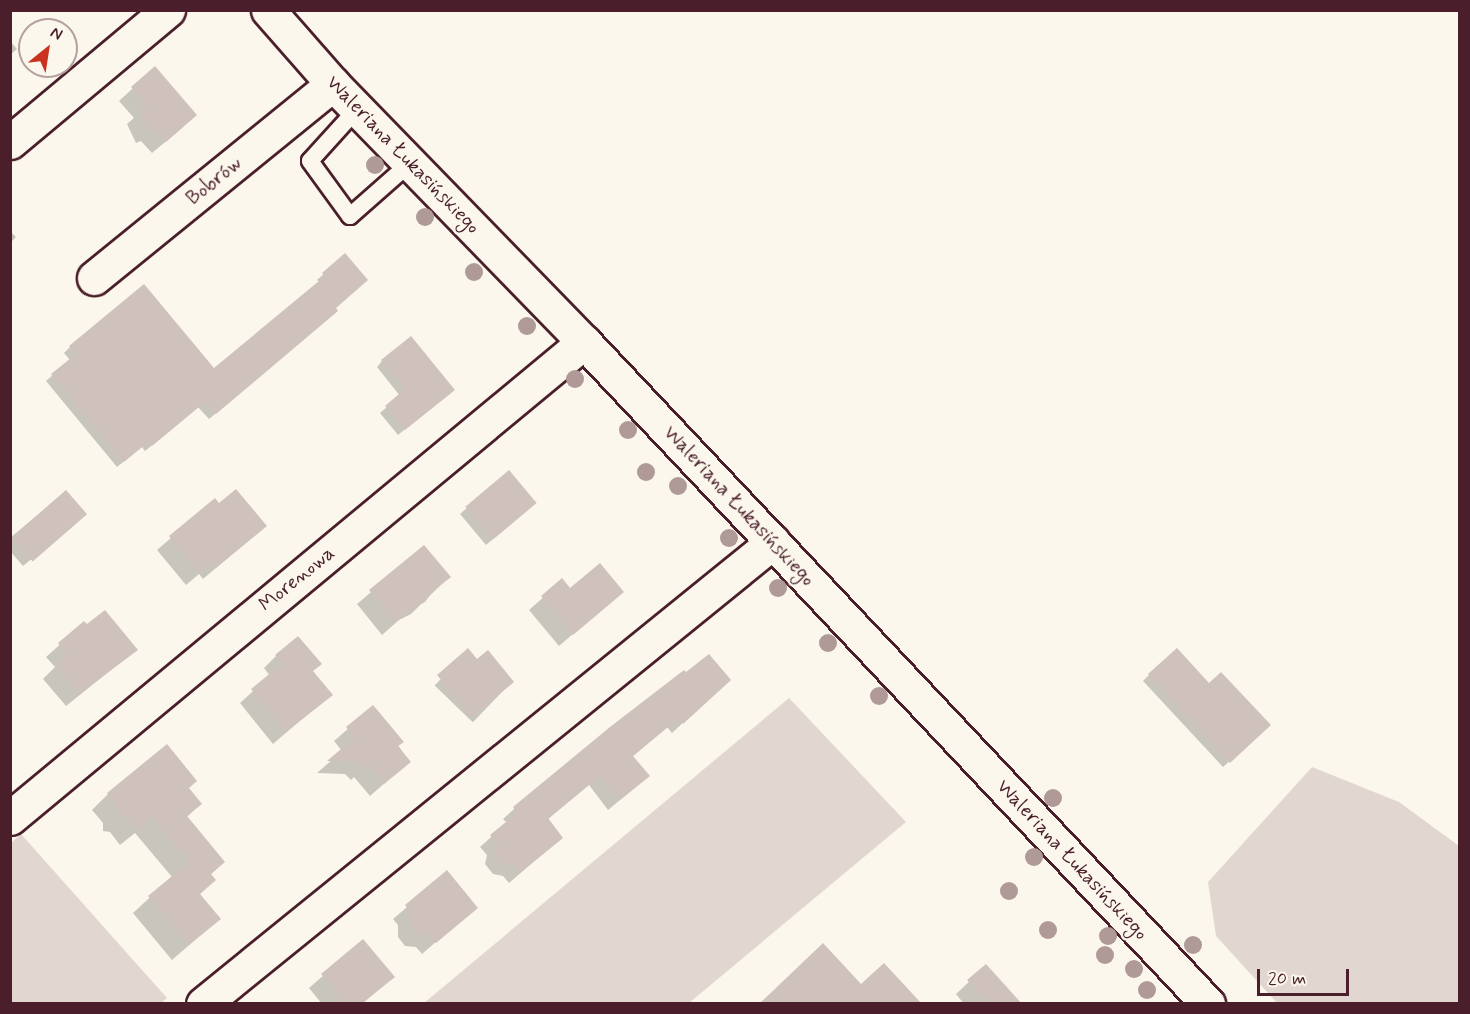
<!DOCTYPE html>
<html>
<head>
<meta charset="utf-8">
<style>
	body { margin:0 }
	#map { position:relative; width:1470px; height:1014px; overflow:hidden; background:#fbf7ec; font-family:Mynerve,sans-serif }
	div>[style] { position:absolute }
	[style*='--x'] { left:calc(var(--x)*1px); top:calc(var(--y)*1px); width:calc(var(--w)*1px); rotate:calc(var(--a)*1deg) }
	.green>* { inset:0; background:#e2d7d0 }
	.shadow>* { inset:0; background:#0003; transform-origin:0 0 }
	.building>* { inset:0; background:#cfc2bc; transform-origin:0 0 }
	.roads { filter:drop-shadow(2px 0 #4a1f2b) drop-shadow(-2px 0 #4a1f2b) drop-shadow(0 2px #4a1f2b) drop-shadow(0 -2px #4a1f2b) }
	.service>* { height:16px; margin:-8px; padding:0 8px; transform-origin:8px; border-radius:8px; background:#fbf7ec }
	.minor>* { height:33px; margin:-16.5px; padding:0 16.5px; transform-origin:16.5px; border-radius:16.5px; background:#fbf7ec }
	.trees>* { width:18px; height:18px; margin:-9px; border-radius:50%; background:#af9a98 }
	span { translate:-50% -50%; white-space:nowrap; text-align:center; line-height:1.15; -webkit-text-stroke:5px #fbf7ec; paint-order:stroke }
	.street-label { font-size:20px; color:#4a1f2b }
	.frame { position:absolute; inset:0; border:12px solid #4a1f2b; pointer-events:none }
	.north { position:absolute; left:18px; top:18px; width:60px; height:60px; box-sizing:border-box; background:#fbf7ec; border:2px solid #b4a19f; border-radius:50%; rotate:30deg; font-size:16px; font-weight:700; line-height:24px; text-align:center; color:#4a1f2b }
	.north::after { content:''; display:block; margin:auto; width:21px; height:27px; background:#c8321e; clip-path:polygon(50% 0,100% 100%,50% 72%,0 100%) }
	.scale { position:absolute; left:1257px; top:969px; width:92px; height:27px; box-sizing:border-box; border:3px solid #4a1f2b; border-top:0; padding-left:8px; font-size:18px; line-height:21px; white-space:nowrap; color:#4a1f2b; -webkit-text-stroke:4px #fbf7ec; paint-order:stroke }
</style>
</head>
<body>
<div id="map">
	<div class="green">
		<i style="clip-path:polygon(789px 698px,906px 822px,689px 1003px,424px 1003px)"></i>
		<i style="clip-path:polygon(1312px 767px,1399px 802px,1459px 846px,1459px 1003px,1277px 1003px,1216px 936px,1208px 882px)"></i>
		<i style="clip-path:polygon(21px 834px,167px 998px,161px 1003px,11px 1003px,11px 843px)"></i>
	</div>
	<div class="shadow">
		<i style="clip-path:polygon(10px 41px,17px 49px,10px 55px)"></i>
		<i style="clip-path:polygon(155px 68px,182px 128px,152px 153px,141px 141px,136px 143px,127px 124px,134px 118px,119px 101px)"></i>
		<i style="clip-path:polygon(10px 231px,16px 237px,10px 243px)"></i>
		<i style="clip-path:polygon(345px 255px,330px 317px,209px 419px,198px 407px,145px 451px,142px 447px,117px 467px,46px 381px,70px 360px,64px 353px,70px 347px,144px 286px,214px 370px,320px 282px,317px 280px)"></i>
		<i style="clip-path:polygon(382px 361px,447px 395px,398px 435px,380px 413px,400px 396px,377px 367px)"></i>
		<i style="clip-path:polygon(508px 472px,529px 509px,486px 545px,460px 514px)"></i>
		<i style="clip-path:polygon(66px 492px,79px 520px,23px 566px,10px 551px,10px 538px)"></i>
		<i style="clip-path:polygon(215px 500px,219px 505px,265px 526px,203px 579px,199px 574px,186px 585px,157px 550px)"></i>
		<i style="clip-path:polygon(424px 547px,449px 577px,411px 614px,399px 620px,382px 635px,357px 604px)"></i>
		<i style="clip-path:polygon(562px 581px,570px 590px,622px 592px,559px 646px,529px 610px)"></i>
		<i style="clip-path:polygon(84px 623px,136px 650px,66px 706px,43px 679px,55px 667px,46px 657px)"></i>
		<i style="left:468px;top:651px;width:53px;height:48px;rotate:44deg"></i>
		<i style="clip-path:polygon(276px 656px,312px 672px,331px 694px,273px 744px,240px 703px,270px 676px,264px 668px)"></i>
		<i style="clip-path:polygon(1149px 675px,1263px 731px,1223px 767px,1143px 681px)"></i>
		<i style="clip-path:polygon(718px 690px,672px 733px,667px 727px,632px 757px,637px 786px,608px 810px,589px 785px,547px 820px,561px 838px,509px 883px,503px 876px,493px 874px,485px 864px,487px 855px,480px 847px,507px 823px,503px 819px,514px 809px,554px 775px)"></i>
		<i style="clip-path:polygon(373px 707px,409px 762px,370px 796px,354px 777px,351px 780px,345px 774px,317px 773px,342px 751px,334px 741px)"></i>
		<i style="clip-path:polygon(187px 789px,200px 804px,186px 818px,223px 862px,210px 875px,214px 880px,199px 895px,219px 919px,172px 960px,133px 913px,172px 877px,135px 833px,120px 845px,110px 832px,103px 831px,103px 823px,92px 810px,108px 794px)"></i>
		<i style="clip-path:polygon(447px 873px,476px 907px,422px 954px,416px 947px,405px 946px,398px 937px,398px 925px,393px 919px)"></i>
		<i style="clip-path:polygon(363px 941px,393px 977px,362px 1004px,322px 1004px,309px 988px)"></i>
		<i style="clip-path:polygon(986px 966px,1020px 1004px,964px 1004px,956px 994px)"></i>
	</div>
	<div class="building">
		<i style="clip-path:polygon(155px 66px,197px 115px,166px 142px,155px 129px,149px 132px,139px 111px,146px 105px,131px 87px)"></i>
		<i style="clip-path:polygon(345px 253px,368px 280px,336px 308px,338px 311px,216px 414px,205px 402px,152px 446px,148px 442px,124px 462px,51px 374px,76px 354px,69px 346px,144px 284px,214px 368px,325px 276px,322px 273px)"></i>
		<i style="clip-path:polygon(411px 336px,455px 390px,405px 430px,385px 406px,405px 389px,381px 360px)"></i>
		<i style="left:509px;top:470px;width:43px;height:57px;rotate:50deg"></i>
		<i style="clip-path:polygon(236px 489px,267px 526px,216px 568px,212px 563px,199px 573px,169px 536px,215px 498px,219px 503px)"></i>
		<i style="left:66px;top:490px;width:32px;height:72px;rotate:49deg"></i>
		<i style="clip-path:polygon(424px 545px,451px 577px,432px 592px,425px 602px,413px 608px,395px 623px,369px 590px)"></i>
		<i style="clip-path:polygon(600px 563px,624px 592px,573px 635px,541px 596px,562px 578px,570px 588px)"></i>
		<i style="clip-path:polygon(105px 610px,138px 650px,79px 694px,55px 665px,67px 655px,58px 643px,84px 621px,87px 624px)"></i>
		<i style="clip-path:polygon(298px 636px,322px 664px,313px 671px,333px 695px,286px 732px,251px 689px,283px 663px,275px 655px)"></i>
		<i style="clip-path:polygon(468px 648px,477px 659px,488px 650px,514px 682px,472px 717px,437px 675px)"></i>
		<i style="clip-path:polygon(1177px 648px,1209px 683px,1221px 672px,1271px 725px,1230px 763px,1148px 674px)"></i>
		<i style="clip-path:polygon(709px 654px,731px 680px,683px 724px,679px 718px,633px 756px,650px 776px,620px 800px,600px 776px,548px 818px,563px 838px,520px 873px,514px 866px,503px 864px,495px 854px,497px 844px,490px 835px,517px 813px,513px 807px,610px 727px,684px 670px,686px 672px)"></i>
		<i style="clip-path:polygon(373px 705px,404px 742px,398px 746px,411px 762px,384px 784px,368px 765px,364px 769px,358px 761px,327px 761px,354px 738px,346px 727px)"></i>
		<i style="clip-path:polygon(167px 744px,197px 781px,189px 788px,202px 804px,187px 816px,225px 862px,211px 874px,216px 880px,200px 894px,221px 919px,189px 945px,148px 896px,189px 862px,152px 818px,137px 830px,126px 816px,118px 815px,118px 807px,107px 793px)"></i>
		<i style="clip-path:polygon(447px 870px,478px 908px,436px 943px,429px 935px,418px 934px,410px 924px,410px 912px,405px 905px)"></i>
		<i style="clip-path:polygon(363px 939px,395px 977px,361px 1004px,345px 1004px,321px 974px)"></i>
		<i style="clip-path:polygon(823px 943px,861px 984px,884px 963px,922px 1004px,759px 1004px)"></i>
		<i style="clip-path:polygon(986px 964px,1022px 1004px,988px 1004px,967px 980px)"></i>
	</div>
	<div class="roads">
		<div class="service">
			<i style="--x:357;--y:109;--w:70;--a:132.1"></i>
			<i style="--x:310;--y:161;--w:68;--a:54"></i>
			<i style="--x:350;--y:216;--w:79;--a:-41.4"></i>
		</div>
		<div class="minor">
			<i style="--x:268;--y:10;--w:98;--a:48.7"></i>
			<i style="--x:333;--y:84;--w:360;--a:45.8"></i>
			<i style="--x:584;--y:342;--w:910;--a:46.69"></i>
			<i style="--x:10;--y:142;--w:206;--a:-39.9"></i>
			<i style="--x:94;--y:278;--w:308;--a:-39.1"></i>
			<i style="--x:10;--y:818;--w:746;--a:-39.67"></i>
			<i style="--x:203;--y:1004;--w:734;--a:-39.03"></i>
		</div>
	</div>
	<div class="trees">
		<i style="left:375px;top:165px"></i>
		<i style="left:425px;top:217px"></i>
		<i style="left:474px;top:272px"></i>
		<i style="left:527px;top:326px"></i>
		<i style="left:575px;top:379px"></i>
		<i style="left:628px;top:430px"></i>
		<i style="left:646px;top:472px"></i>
		<i style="left:678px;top:486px"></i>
		<i style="left:729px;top:538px"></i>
		<i style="left:778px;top:588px"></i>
		<i style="left:828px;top:643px"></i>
		<i style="left:879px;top:696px"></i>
		<i style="left:1053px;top:798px"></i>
		<i style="left:1034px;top:857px"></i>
		<i style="left:1009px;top:891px"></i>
		<i style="left:1048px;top:930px"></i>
		<i style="left:1108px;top:936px"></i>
		<i style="left:1193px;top:945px"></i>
		<i style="left:1105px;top:955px"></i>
		<i style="left:1134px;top:969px"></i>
		<i style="left:1147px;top:990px"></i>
	</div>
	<div class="street-label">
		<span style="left:403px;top:155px;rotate:46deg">Waleriana Łukasińskiego</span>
		<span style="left:214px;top:181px;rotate:-39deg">Bobrów</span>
		<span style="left:739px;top:506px;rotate:47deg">Waleriana Łukasińskiego</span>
		<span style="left:297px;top:579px;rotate:-39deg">Morenowa</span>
		<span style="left:1072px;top:860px;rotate:47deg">Waleriana Łukasińskiego</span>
	</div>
	<div class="frame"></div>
	<div class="north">N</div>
	<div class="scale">20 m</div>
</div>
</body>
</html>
